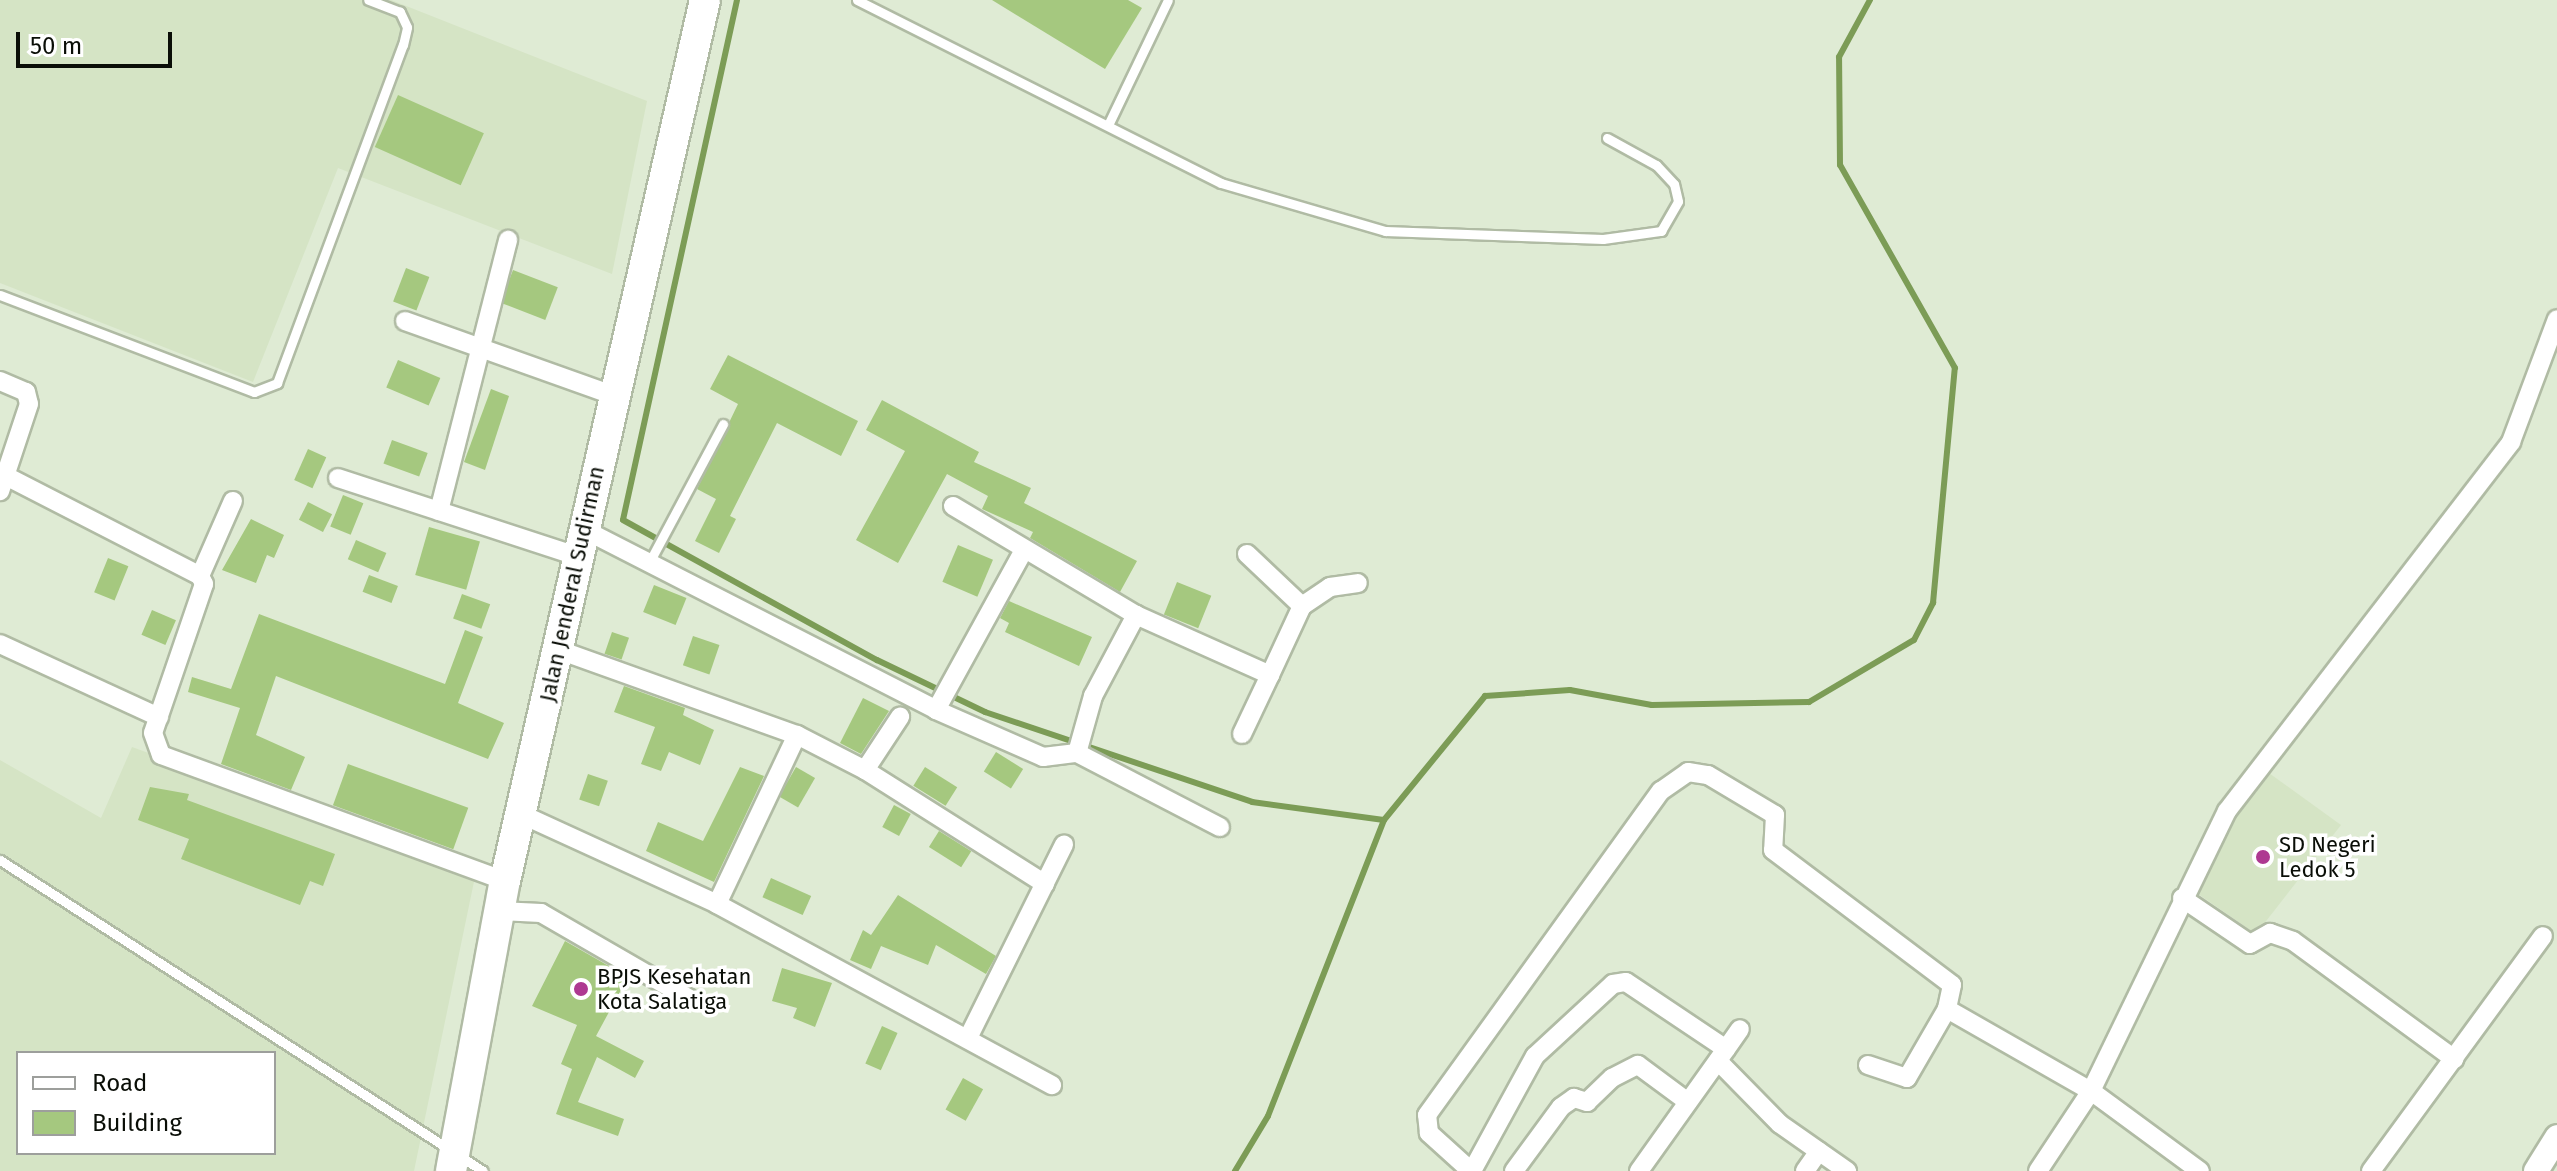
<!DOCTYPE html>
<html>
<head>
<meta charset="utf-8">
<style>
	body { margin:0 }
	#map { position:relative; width:2557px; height:1171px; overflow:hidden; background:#dfebd4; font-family:"Fira Sans",sans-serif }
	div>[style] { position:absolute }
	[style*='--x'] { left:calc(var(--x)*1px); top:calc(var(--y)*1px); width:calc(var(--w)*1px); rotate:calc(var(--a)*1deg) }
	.built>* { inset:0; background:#d5e4c5 }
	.stream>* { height:6px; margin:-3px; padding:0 3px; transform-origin:3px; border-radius:3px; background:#7c9c56 }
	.building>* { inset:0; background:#a5c87f; transform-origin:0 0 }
	.roads { filter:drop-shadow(2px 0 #b0bba4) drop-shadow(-2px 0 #b0bba4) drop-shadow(0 2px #b0bba4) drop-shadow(0 -2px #b0bba4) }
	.service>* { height:9px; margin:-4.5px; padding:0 4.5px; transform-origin:4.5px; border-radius:4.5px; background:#fff }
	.minor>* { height:18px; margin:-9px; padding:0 9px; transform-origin:9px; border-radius:9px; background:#fff }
	.tertiary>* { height:24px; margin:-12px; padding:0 12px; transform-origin:12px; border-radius:12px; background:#fff }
	.primary>* { height:30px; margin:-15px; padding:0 15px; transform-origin:15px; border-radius:15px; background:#fff }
	.dots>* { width:22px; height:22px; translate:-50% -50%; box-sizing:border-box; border:4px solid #fff; border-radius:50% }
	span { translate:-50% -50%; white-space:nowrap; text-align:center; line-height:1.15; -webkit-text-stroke:7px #fff; paint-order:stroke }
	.street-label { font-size:22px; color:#0a0e07 }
	.poi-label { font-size:22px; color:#0a0e07 }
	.left { translate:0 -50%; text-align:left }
	.legend { position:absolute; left:16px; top:1051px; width:260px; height:104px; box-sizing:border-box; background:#fff; border:2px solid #9d9f9c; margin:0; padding:10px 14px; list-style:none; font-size:24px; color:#0a0e07 }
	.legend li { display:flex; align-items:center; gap:16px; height:40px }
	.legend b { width:40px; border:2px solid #9d9f9c }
	.scale { position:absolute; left:16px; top:32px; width:156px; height:36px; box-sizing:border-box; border:4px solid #0a0e07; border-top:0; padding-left:10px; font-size:24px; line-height:28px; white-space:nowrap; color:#0a0e07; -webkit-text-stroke:6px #fff; paint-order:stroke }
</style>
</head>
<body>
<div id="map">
	<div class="built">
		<i style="clip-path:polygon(0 0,391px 0,647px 101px,612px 274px,338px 168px,253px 382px,0 283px)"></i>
		<i style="clip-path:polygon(evenodd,132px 747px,476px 872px,414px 1171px,0 1171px,0 760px,101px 818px,132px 747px,18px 1053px,274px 1053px,274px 1153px,18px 1153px,18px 1053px)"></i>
		<i style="clip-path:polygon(2262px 768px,2341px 825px,2256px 934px,2191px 889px)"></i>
	</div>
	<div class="stream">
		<i style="--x:737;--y:0;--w:532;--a:102.37"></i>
		<i style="--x:623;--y:520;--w:290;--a:28.9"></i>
		<i style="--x:877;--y:660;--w:120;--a:25.7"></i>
		<i style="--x:985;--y:712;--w:282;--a:18.6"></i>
		<i style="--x:1252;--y:802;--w:133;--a:7.8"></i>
		<i style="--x:1235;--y:1171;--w:64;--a:-59"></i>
		<i style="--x:1268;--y:1116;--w:318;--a:-68.6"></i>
		<i style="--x:1384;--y:820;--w:160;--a:-50.8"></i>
		<i style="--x:1485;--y:696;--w:85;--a:-4"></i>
		<i style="--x:1570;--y:690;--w:83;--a:10.4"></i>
		<i style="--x:1652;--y:705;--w:157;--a:-1.1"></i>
		<i style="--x:1809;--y:702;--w:122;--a:-30.6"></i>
		<i style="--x:1914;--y:640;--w:42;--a:-62.8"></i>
		<i style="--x:1933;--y:603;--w:236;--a:-84.7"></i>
		<i style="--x:1955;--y:368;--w:233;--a:-119.5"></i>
		<i style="--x:1840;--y:165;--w:108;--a:-90.5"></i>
		<i style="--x:1839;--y:57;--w:65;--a:-61.5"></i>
	</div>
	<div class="building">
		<i style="clip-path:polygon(992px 0,1128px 0,1142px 8px,1105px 69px)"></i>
		<i style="left:398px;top:95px;width:94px;height:57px;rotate:24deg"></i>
		<i style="left:406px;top:268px;width:25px;height:36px;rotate:21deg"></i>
		<i style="left:513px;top:270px;width:48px;height:35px;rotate:21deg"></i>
		<i style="clip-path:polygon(728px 355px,858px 421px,841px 456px,777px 423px,730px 516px,736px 519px,719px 553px,695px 541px,716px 499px,697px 489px,738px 404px,710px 389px)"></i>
		<i style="left:398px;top:360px;width:46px;height:30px;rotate:23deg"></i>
		<i style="clip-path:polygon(491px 389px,509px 396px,485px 470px,464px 462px)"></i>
		<i style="clip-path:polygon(882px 400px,979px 452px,974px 462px,1031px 488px,1024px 503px,1137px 561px,1120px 592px,1030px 538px,1033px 532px,982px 509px,988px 496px,947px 474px,898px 563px,856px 540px,905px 451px,866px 430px)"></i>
		<i style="left:392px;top:440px;width:38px;height:25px;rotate:20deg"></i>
		<i style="left:308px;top:449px;width:20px;height:34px;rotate:24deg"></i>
		<i style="left:343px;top:495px;width:22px;height:34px;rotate:22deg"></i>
		<i style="left:308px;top:502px;width:27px;height:20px;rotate:27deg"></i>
		<i style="clip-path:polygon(251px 519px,284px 535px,274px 558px,267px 555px,256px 583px,222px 570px)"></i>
		<i style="left:429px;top:527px;width:53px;height:50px;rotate:16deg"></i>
		<i style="left:356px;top:540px;width:33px;height:21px;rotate:23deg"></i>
		<i style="left:958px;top:545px;width:38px;height:40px;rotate:23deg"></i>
		<i style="left:108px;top:558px;width:22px;height:37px;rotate:22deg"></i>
		<i style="left:369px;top:575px;width:31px;height:18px;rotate:21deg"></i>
		<i style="left:1177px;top:582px;width:37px;height:35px;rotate:22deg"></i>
		<i style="left:654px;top:585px;width:35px;height:29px;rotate:22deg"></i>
		<i style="left:462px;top:594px;width:30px;height:26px;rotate:20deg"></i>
		<i style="clip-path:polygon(1009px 601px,1092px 637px,1079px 666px,1005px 632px,1009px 623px,1000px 618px)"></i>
		<i style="left:152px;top:610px;width:26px;height:27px;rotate:23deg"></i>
		<i style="clip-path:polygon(259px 614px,445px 684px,465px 630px,483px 637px,458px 703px,504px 723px,488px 759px,276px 676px,256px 735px,305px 757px,291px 790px,221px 764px,240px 708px,188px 692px,192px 677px,231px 689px)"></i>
		<i style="left:612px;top:632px;width:18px;height:23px;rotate:19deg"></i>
		<i style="left:693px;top:636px;width:28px;height:31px;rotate:19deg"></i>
		<i style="clip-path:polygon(624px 686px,685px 708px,683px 715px,714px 730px,700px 765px,669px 752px,661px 771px,641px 764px,655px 727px,614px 712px)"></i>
		<i style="clip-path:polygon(863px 698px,889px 711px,861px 754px,840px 743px)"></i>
		<i style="left:996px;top:752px;width:32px;height:23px;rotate:32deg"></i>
		<i style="left:348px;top:764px;width:128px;height:44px;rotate:20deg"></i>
		<i style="clip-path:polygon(740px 767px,764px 776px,714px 882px,646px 851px,658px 822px,703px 841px)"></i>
		<i style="left:796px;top:767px;width:22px;height:34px;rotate:30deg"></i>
		<i style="left:925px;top:767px;width:38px;height:22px;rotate:32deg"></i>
		<i style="left:588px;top:774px;width:21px;height:27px;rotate:19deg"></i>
		<i style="clip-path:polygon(150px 787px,189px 794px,187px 800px,335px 854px,323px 886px,310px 881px,300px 905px,181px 859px,189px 839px,138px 820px)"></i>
		<i style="left:894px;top:805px;width:19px;height:25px;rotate:28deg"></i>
		<i style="left:939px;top:831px;width:38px;height:19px;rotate:32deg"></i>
		<i style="left:771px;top:878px;width:44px;height:21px;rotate:24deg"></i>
		<i style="clip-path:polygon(898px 895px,996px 956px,986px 974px,936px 945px,928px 965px,881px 946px,871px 969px,850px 960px,863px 930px,871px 935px)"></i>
		<i style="clip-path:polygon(565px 941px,628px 977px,596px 1036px,644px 1061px,635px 1078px,597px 1057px,578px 1102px,624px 1119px,618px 1136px,556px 1114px,572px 1069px,561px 1064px,577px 1025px,532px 1006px)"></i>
		<i style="clip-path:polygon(782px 968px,832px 983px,815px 1027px,793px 1018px,797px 1008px,772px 1001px)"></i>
		<i style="left:882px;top:1026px;width:17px;height:41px;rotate:24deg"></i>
		<i style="left:963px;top:1078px;width:23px;height:36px;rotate:29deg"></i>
	</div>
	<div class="roads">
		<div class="service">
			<i style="--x:857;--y:0;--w:407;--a:26.7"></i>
			<i style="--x:1221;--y:183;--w:171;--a:16.3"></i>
			<i style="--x:1385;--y:231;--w:218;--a:2.1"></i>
			<i style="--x:1603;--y:239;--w:59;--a:-7.9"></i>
			<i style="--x:1661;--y:231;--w:34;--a:-60"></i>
			<i style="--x:1678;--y:201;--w:17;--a:-103"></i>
			<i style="--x:1674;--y:184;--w:26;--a:-133"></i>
			<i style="--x:1656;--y:165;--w:56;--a:-151.1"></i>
			<i style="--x:1109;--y:123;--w:136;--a:-64.4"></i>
			<i style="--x:0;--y:295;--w:272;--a:20.9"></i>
			<i style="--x:254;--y:392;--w:25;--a:-21"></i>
			<i style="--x:277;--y:383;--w:361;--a:-69.6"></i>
			<i style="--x:403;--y:45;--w:18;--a:-77"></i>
			<i style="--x:407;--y:27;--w:17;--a:-115"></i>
			<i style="--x:400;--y:12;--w:34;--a:-159"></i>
			<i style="--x:651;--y:559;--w:153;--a:-61.9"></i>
			<i style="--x:0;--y:860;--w:574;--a:32.78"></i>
		</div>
		<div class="minor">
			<i style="--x:405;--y:321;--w:221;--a:19.6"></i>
			<i style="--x:0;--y:381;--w:28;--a:23"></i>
			<i style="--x:26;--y:392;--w:12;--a:76"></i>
			<i style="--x:29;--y:404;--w:92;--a:108.4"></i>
			<i style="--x:0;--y:473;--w:225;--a:27.2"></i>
			<i style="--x:200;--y:576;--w:9;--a:63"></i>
			<i style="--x:204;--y:584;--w:157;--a:108.9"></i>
			<i style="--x:153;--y:733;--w:23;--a:70"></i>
			<i style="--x:161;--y:755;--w:366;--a:20.1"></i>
			<i style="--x:338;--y:478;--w:251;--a:18.1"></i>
			<i style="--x:439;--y:511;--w:280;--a:-75.7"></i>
			<i style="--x:583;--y:529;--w:397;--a:27.1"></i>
			<i style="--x:936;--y:710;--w:117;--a:23.7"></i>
			<i style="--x:1043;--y:757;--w:34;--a:-7"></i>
			<i style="--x:1077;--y:753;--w:59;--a:-74.3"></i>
			<i style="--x:1093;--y:696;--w:92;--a:-62"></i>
			<i style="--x:1136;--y:615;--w:213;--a:-149.2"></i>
			<i style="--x:1247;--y:554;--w:76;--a:43.4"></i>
			<i style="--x:200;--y:576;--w:82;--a:-66.3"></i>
			<i style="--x:1136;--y:615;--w:147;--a:24.1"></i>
			<i style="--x:1270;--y:675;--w:76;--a:-65.1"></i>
			<i style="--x:1302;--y:606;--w:34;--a:-34"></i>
			<i style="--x:1330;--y:587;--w:28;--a:-8"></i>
			<i style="--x:0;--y:644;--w:175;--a:24.7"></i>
			<i style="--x:559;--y:650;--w:253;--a:19.7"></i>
			<i style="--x:797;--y:735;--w:76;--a:27.2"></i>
			<i style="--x:865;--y:770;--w:213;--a:32.3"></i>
			<i style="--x:936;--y:710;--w:180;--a:-61.2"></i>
			<i style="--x:1242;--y:734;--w:65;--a:-64.6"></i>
			<i style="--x:1077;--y:753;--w:161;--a:27.4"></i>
			<i style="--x:865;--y:770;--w:64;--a:-56.6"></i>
			<i style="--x:523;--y:815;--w:213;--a:24.6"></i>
			<i style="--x:717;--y:904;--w:381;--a:28.4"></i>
			<i style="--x:2182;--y:898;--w:82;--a:34.1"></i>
			<i style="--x:2250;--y:944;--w:23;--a:-29"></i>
			<i style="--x:2270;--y:933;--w:24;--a:19"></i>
			<i style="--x:2293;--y:941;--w:200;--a:36.2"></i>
			<i style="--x:717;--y:904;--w:187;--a:-64.7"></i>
			<i style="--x:500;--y:911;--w:41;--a:2.8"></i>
			<i style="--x:541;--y:913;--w:170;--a:30"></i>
			<i style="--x:968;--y:1038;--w:216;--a:-63.6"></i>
			<i style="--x:1726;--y:1049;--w:24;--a:-55"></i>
			<i style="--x:1718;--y:1061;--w:88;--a:45.5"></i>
			<i style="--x:1780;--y:1124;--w:82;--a:35"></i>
			<i style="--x:1868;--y:1065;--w:41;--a:18.4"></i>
			<i style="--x:1907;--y:1078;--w:80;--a:-59.9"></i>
			<i style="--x:1471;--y:1171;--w:57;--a:-137.9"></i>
			<i style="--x:1429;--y:1133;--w:18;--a:-96"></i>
			<i style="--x:1427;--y:1115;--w:400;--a:-54.2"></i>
			<i style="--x:1661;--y:791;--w:33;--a:-35"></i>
			<i style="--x:1688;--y:772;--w:20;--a:9"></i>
			<i style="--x:1708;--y:775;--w:78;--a:30.8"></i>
			<i style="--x:1775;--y:815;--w:35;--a:93"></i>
			<i style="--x:1773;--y:850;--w:224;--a:37"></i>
			<i style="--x:1952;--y:985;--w:25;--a:102"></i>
			<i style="--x:1947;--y:1009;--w:166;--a:29.7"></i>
			<i style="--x:2091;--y:1091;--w:135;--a:36.3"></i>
			<i style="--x:1472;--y:1171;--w:131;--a:-61.3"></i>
			<i style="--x:1535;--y:1056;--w:106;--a:-42.7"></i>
			<i style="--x:1613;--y:984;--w:13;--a:-9"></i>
			<i style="--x:1626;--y:982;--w:120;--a:33.8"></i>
			<i style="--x:1726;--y:1049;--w:150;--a:125.5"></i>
			<i style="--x:1514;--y:1171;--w:79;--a:-53.7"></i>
			<i style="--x:1561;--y:1107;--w:16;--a:-35"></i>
			<i style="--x:1574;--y:1098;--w:14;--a:17"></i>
			<i style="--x:1587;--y:1102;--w:35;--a:-44"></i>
			<i style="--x:1612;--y:1078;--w:29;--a:-27"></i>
			<i style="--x:1638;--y:1065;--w:62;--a:36.5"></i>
			<i style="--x:1805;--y:1171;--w:24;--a:-55"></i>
			<i style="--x:2038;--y:1171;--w:96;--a:-56.5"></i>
			<i style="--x:2091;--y:1091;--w:311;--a:-64.1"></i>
			<i style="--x:2227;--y:811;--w:466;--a:-52.4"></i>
			<i style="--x:2511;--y:442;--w:131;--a:-69.5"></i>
			<i style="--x:2371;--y:1171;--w:291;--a:-53.8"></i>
		</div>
		<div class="tertiary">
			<i style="--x:2536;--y:1171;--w:40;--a:-58"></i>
		</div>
		<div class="primary">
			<i style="--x:451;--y:1171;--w:295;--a:-79.5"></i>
			<i style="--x:505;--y:881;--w:903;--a:-77.21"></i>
		</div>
	</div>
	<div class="dots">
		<i style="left:2263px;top:857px;background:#ae3991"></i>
		<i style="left:581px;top:989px;background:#ae3991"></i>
	</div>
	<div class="street-label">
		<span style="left:572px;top:584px;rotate:-78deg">Jalan Jenderal Sudirman</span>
	</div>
	<div class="poi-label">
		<span class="left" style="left:2279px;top:857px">SD Negeri<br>Ledok 5</span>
		<span class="left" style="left:597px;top:989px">BPJS Kesehatan<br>Kota Salatiga</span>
	</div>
	<ul class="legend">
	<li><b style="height:10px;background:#fff"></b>Road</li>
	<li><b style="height:22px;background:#a5c87f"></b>Building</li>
	</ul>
	<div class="scale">50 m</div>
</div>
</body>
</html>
